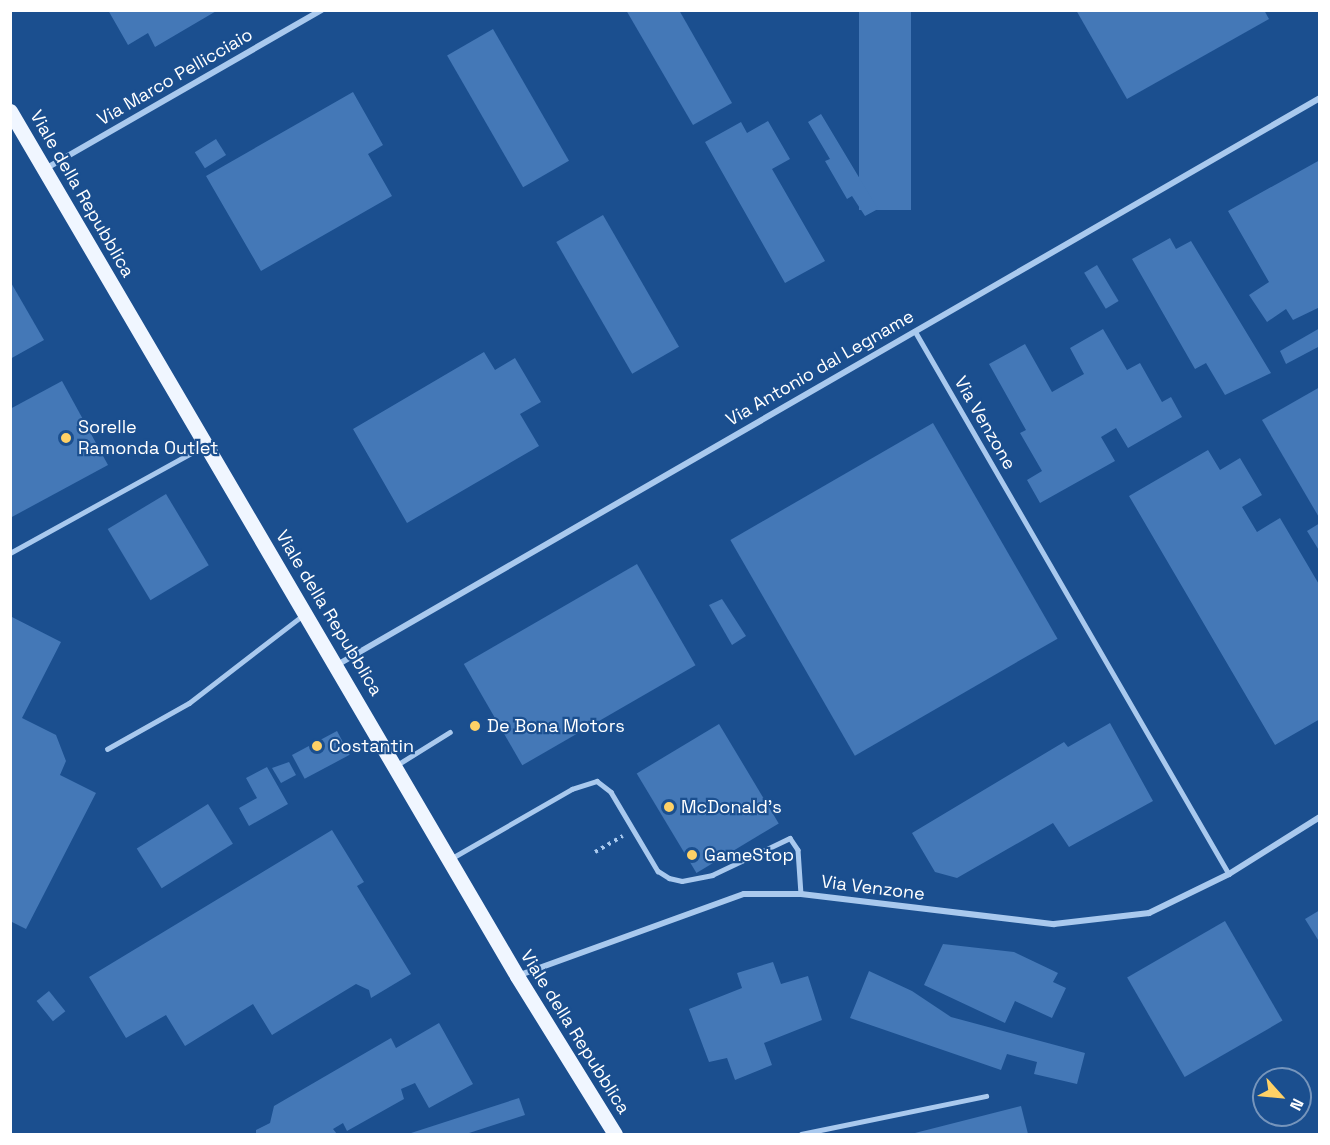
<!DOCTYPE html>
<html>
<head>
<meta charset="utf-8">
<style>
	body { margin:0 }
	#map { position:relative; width:1330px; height:1145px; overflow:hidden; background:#1b4f8f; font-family:"Space Grotesk",sans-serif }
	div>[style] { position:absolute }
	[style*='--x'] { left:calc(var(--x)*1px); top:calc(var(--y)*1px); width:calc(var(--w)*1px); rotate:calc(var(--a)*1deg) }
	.building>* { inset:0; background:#4478b7; transform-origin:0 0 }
	.path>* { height:4px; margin-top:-2px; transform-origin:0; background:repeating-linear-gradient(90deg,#a9c9ee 0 3px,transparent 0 7.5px) }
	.lane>* { height:4.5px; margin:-2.25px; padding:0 2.25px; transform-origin:2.25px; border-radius:2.25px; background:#a9c9ee }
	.street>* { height:6px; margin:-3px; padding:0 3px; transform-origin:3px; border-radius:3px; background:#a9c9ee }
	.primary>* { height:15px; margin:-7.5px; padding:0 7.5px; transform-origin:7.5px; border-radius:7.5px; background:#f0f6ff }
	.dots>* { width:16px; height:16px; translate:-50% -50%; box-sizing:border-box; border:3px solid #1b4f8f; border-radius:50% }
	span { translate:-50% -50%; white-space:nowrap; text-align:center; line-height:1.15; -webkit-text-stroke:4.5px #1b4f8f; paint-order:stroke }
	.street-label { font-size:18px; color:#fff }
	.poi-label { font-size:18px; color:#fff }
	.left { translate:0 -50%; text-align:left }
	.frame { position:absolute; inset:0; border:12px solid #fff; pointer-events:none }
	.north { position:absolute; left:1252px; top:1067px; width:60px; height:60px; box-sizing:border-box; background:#1b4f8f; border:2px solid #7695bc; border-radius:50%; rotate:117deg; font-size:16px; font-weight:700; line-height:24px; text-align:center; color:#fff }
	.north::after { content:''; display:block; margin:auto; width:21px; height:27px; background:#ffd166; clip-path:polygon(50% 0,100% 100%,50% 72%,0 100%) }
</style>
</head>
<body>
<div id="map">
	<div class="building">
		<i style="clip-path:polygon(108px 10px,218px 10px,155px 47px,148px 33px,128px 45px)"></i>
		<i style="clip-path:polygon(626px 10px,679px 10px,732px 103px,693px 125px)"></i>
		<i style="left:859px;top:10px;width:52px;height:200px"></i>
		<i style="clip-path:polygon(1076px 10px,1264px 10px,1269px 19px,1127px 99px)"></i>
		<i style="left:493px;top:29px;width:152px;height:53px;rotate:60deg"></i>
		<i style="clip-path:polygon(353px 92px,383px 145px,368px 154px,392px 196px,261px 271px,206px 176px)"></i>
		<i style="clip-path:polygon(821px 114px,878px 209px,865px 216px,852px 196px,847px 199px,825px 161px,830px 159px,808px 122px)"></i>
		<i style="clip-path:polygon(768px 121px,790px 159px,772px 169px,825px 261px,785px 283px,705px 142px,741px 122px,747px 133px)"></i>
		<i style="left:216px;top:139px;width:19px;height:25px;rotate:58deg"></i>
		<i style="clip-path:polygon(1320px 160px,1320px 307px,1293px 320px,1286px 309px,1267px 322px,1249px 295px,1269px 282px,1228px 211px)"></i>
		<i style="left:603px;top:215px;width:152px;height:54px;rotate:60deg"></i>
		<i style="clip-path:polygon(1170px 238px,1176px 249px,1191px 241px,1271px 373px,1225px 395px,1206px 363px,1195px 369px,1132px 259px)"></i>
		<i style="left:1097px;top:265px;width:42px;height:15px;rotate:59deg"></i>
		<i style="clip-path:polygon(10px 281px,44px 340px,10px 359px)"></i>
		<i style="clip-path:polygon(1320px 328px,1320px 346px,1286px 364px,1280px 351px)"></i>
		<i style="clip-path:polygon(1103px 329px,1127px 370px,1140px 363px,1162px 402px,1171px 397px,1182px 417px,1128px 448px,1116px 428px,1101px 437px,1115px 461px,1040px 503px,1027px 480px,1042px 471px,1020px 433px,1026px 430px,989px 364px,1025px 344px,1052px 392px,1084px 374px,1070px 348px)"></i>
		<i style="clip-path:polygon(484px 352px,495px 370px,515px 358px,541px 402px,520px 414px,539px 446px,407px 523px,353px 429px)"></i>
		<i style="clip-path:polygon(62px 381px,108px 465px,10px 518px,10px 409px)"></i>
		<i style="clip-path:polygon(1320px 387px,1320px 519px,1262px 420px)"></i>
		<i style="left:933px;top:423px;width:249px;height:234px;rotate:60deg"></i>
		<i style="clip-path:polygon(1208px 450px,1220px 470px,1240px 458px,1262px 495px,1242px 507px,1257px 532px,1280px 518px,1320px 586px,1320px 719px,1275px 745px,1129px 496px)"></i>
		<i style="left:166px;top:494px;width:83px;height:68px;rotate:59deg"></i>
		<i style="clip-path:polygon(1320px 523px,1320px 552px,1307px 531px)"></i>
		<i style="left:637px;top:564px;width:117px;height:200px;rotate:60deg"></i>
		<i style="clip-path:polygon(722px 599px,746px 636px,732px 645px,709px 605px)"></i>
		<i style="clip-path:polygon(10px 616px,61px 642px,22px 718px,56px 735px,66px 761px,60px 775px,96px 793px,26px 929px,10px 921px)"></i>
		<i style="clip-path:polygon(1110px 723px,1153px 801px,1069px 847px,1053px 823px,957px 878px,935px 872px,912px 833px,1064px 742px,1068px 747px)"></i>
		<i style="left:719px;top:724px;width:116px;height:96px;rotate:59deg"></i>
		<i style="left:337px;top:731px;width:27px;height:51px;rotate:62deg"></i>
		<i style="clip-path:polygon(289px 762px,296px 775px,281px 783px,272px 768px)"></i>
		<i style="clip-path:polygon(267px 767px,288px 804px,249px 826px,239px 808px,257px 798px,246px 778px)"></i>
		<i style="left:208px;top:804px;width:47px;height:84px;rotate:58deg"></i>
		<i style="clip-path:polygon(332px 830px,364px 882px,357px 886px,411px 974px,371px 998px,369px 990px,356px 984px,272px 1035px,253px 1004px,185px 1046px,166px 1015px,126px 1038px,89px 977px)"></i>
		<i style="clip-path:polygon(1320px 910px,1320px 943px,1305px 919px)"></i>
		<i style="left:1225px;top:921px;width:115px;height:113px;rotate:60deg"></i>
		<i style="clip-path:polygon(943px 944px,1014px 952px,1058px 973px,1053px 982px,1066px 988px,1052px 1018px,1015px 1001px,1005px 1023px,924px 985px)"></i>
		<i style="clip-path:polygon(773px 962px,781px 984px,808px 976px,822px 1020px,764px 1043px,772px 1065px,735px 1080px,727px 1058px,709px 1062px,689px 1009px,742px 988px,737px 973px)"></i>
		<i style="clip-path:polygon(869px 971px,912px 991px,951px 1017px,1085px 1053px,1077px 1084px,1034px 1074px,1037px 1062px,1007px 1054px,1001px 1070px,850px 1018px)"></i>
		<i style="left:49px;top:991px;width:26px;height:16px;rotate:51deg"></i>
		<i style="clip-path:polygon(439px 1023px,473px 1084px,429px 1108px,415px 1083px,401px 1089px,404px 1099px,347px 1131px,343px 1123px,333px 1129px,337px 1134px,256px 1134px,256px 1130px,270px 1123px,274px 1106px,391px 1038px,396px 1048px)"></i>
		<i style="clip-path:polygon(519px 1098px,525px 1115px,466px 1134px,408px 1134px)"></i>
		<i style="clip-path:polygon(1021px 1106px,1028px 1134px,911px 1134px)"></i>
	</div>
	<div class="path">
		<i style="--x:595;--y:852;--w:32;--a:-30"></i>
	</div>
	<div class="lane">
		<i style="--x:915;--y:331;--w:627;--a:59.96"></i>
		<i style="--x:10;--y:553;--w:222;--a:-28.9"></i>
		<i style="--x:107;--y:749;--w:94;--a:-29.3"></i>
		<i style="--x:189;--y:703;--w:143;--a:-37.6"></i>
		<i style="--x:397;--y:765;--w:62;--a:-31.9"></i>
		<i style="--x:452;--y:858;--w:138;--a:-29.9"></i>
		<i style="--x:572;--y:789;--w:26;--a:-18"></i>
		<i style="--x:597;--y:781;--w:18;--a:38"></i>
		<i style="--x:611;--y:792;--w:92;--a:59.3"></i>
		<i style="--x:658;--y:871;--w:13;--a:32"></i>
		<i style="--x:669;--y:878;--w:13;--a:13"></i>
		<i style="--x:682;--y:881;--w:31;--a:-11"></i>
		<i style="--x:712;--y:875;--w:86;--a:-25.4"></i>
		<i style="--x:790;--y:838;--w:14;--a:56"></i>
		<i style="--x:798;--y:850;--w:44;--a:86.1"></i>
		<i style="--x:801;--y:1134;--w:189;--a:-11.6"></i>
	</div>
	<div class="street">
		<i style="--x:45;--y:169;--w:319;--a:-29.9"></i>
		<i style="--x:337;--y:665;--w:1135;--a:-29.98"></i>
		<i style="--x:517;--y:976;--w:241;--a:-19.9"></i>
		<i style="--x:744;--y:894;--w:57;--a:0"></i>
		<i style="--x:801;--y:894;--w:255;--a:6.8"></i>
		<i style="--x:1054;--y:924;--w:96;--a:-6.6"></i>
		<i style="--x:1149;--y:913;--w:89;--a:-26"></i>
		<i style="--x:1229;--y:874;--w:107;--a:-32.1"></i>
	</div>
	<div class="primary">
		<i style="--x:10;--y:111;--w:1003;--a:59.62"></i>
		<i style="--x:517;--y:976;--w:186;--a:58.2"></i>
	</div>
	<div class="dots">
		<i style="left:66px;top:438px;background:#ffd166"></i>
		<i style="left:475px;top:726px;background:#ffd166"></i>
		<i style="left:317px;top:746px;background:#ffd166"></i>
		<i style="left:669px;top:807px;background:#ffd166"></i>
		<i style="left:692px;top:855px;background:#ffd166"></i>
	</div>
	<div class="street-label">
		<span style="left:175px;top:77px;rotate:-30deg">Via Marco Pellicciaio</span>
		<span style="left:82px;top:194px;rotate:60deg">Viale della Repubblica</span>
		<span style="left:820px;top:368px;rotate:-30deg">Via Antonio dal Legname</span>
		<span style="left:985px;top:423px;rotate:60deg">Via Venzone</span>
		<span style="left:329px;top:613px;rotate:59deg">Viale della Repubblica</span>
		<span style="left:873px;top:888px;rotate:7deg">Via Venzone</span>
		<span style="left:575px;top:1032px;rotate:58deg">Viale della Repubblica</span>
	</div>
	<div class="poi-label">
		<span class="left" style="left:78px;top:438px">Sorelle<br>Ramonda Outlet</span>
		<span class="left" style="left:487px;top:726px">De Bona Motors</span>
		<span class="left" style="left:329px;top:746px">Costantin</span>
		<span class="left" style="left:681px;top:807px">McDonald's</span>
		<span class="left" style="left:704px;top:855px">GameStop</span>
	</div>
	<div class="frame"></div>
	<div class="north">N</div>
</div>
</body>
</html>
